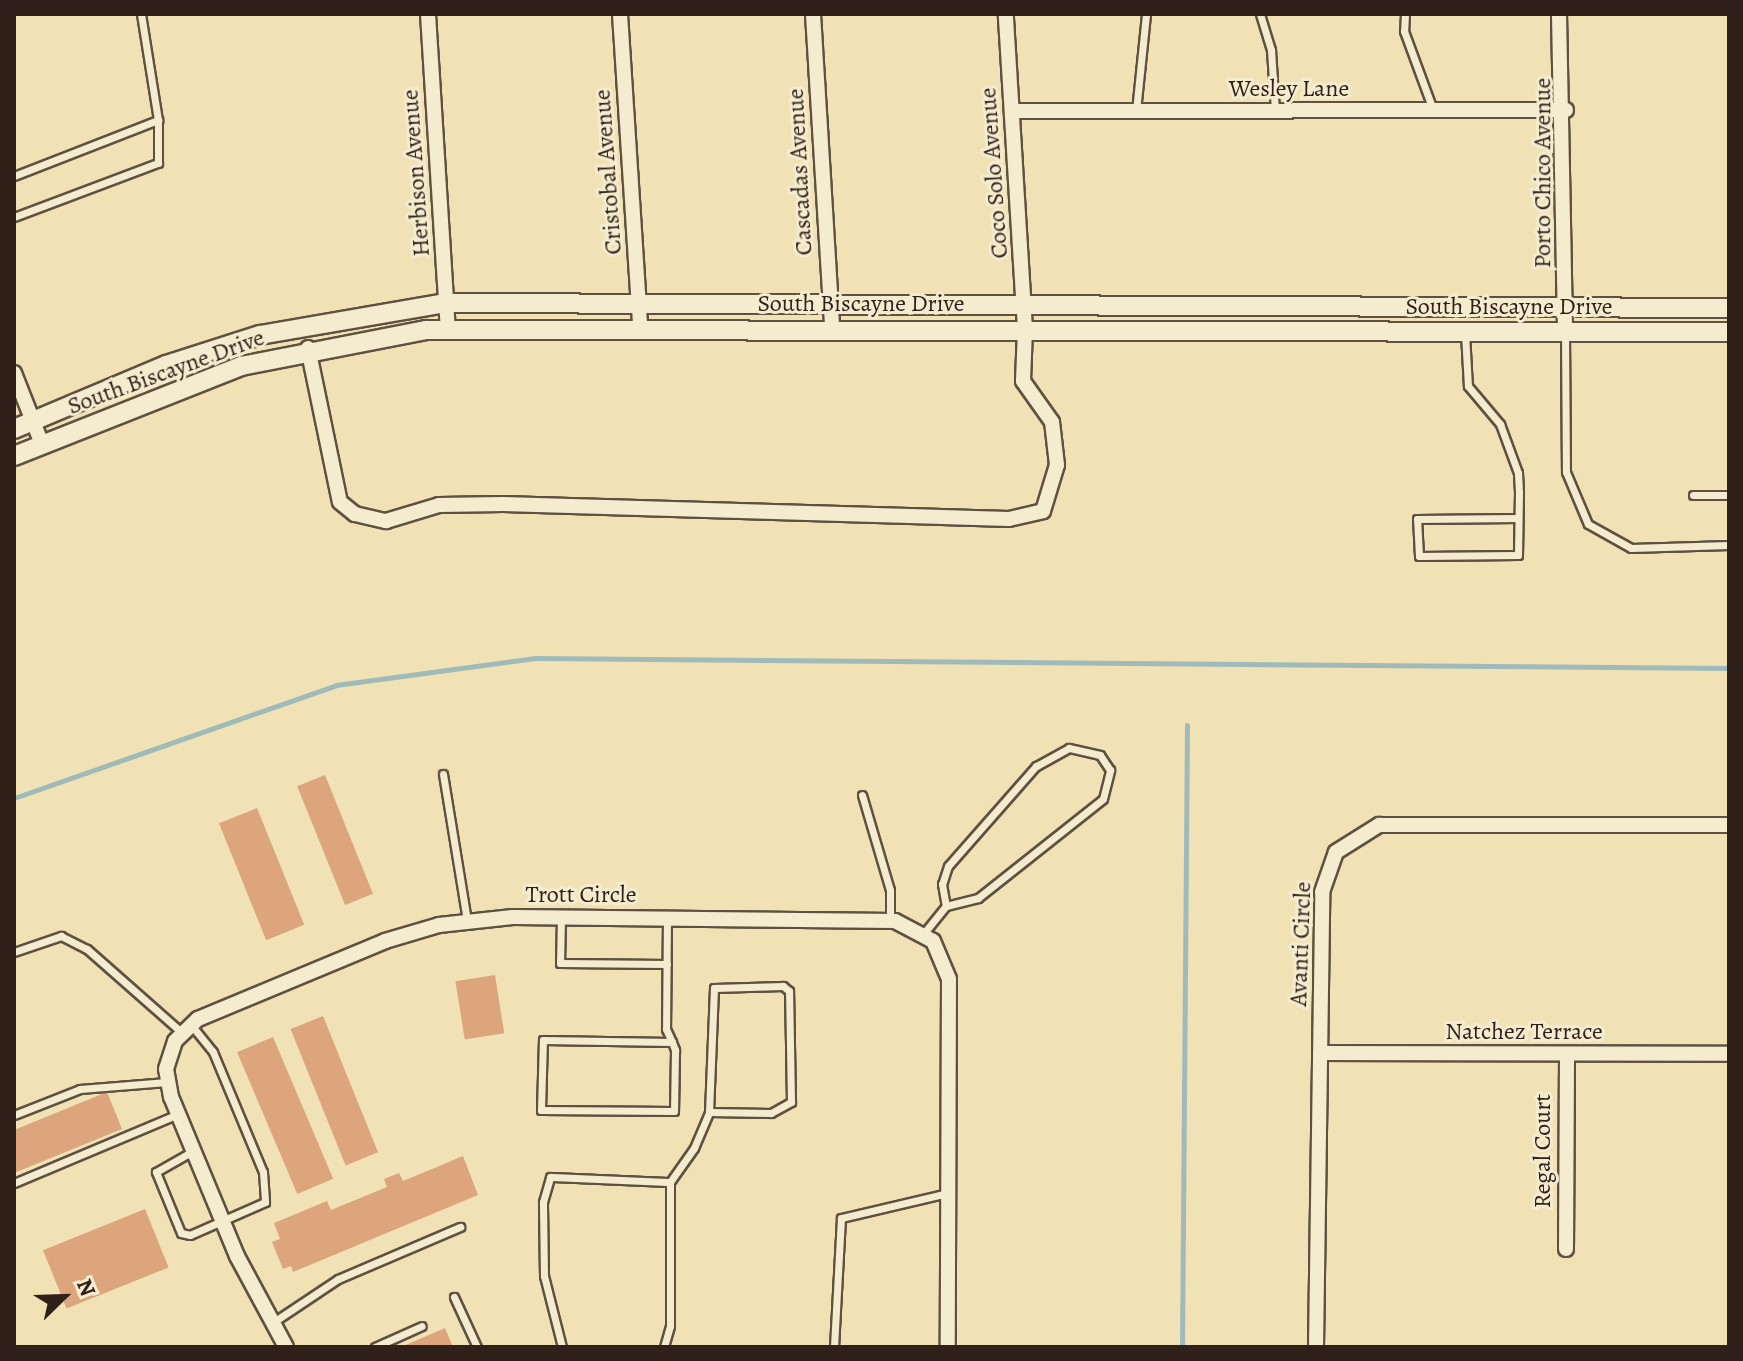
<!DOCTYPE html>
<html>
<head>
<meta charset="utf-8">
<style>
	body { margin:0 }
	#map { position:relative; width:1743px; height:1361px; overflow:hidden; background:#f0e2b5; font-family:Alegreya,serif }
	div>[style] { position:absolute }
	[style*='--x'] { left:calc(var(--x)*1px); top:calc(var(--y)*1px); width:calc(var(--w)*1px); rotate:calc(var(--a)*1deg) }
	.stream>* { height:5px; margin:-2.5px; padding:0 2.5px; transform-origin:2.5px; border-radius:2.5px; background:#a0baba }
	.building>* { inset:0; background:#dca57d; transform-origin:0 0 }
	.roads { filter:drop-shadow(2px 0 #5f5141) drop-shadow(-2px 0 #5f5141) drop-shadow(0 2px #5f5141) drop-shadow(0 -2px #5f5141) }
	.service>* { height:7px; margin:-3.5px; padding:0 3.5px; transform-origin:3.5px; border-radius:3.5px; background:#f5eccf }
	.minor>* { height:14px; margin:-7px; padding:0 7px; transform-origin:7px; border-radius:7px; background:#f5eccf }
	.tertiary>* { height:18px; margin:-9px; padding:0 9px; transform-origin:9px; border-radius:9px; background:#f5eccf }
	span { translate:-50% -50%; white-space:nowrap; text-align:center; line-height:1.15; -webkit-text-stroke:6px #f5eccf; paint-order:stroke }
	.street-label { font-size:24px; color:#2f211a }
	.frame { position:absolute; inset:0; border:16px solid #2f211a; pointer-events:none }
	.north { position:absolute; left:24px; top:1257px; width:80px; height:80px; -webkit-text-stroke:6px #f5eccf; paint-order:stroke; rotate:67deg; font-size:22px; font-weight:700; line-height:32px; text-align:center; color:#2f211a }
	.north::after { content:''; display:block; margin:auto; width:28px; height:36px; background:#2f211a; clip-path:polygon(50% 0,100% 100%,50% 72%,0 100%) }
</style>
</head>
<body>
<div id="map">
	<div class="stream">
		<i style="--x:14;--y:798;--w:341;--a:-19.3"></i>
		<i style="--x:336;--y:685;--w:201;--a:-7.7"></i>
		<i style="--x:535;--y:658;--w:1194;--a:0.48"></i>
		<i style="--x:1182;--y:1347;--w:622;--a:-89.54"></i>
	</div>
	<div class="building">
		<i style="left:325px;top:775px;width:128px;height:30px;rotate:68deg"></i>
		<i style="left:257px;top:808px;width:126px;height:41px;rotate:68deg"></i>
		<i style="left:495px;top:975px;width:59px;height:40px;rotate:81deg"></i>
		<i style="left:323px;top:1016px;width:147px;height:35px;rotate:68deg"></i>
		<i style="left:273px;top:1037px;width:154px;height:39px;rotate:67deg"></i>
		<i style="clip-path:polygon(107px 1092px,122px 1129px,14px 1173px,14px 1130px)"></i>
		<i style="clip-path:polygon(463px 1156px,478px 1195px,293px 1272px,291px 1266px,283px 1269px,272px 1242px,280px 1239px,274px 1223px,327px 1201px,331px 1210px,387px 1187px,384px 1179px,399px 1173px,403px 1181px)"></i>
		<i style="left:145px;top:1209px;width:63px;height:110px;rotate:68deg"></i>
		<i style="clip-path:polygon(445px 1328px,453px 1347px,401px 1347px)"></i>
	</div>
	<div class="roads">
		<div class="service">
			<i style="--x:1260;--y:14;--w:38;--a:73"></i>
			<i style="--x:1271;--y:50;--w:60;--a:86.2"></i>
			<i style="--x:1405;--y:14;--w:17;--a:93"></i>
			<i style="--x:1404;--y:31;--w:84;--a:69.8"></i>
			<i style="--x:1136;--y:111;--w:98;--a:-84.1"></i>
			<i style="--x:14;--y:176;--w:155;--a:-21.3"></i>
			<i style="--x:14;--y:217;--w:154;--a:-20.6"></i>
			<i style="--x:158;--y:163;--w:43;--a:-90"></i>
			<i style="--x:158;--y:120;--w:107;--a:-99.1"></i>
			<i style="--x:1465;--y:333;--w:53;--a:86.8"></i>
			<i style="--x:1468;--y:386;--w:50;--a:49.9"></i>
			<i style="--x:1500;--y:424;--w:52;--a:69.8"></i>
			<i style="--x:1518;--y:473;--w:19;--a:87"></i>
			<i style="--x:1519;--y:492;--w:63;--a:90.9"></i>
			<i style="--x:1518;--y:555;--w:99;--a:179.4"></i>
			<i style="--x:1419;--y:556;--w:37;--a:-93"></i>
			<i style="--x:1417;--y:519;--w:101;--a:-0.6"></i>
			<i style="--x:1565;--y:333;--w:139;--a:89.6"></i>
			<i style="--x:1566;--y:472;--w:56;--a:67.1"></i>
			<i style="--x:1588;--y:524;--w:49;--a:29.2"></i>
			<i style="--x:1631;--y:548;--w:98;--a:-1.8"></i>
			<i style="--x:1693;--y:495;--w:36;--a:0"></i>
			<i style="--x:443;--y:774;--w:149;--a:80.7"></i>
			<i style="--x:862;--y:795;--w:99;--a:73.6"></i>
			<i style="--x:890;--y:890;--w:31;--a:90"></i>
			<i style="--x:561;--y:917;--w:46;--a:91.2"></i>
			<i style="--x:560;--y:963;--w:107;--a:0.5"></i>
			<i style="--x:667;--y:918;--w:111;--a:90.5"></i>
			<i style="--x:666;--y:1029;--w:14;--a:65"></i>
			<i style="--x:672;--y:1042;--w:9;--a:69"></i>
			<i style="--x:675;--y:1050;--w:61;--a:90.9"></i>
			<i style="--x:674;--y:1111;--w:133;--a:-179.6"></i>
			<i style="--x:541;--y:1110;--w:70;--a:-88.4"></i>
			<i style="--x:543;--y:1040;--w:129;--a:0.9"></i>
			<i style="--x:924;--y:933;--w:35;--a:-51"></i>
			<i style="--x:946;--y:906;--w:33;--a:-14"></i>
			<i style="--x:978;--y:898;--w:159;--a:-38.4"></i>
			<i style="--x:1103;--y:799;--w:30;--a:-76"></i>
			<i style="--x:1110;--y:770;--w:18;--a:-124"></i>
			<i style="--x:1100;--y:755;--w:32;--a:-167"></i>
			<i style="--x:1069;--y:748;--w:38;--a:151"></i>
			<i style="--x:1036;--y:766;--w:133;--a:131.3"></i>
			<i style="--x:948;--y:866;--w:19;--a:108"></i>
			<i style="--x:942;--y:884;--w:22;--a:80"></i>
			<i style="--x:14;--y:952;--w:50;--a:-18.8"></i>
			<i style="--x:61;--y:936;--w:29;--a:27"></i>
			<i style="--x:87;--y:949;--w:125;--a:41.4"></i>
			<i style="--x:192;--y:1026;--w:33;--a:51"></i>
			<i style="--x:213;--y:1052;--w:130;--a:67.4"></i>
			<i style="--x:263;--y:1172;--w:30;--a:86"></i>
			<i style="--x:265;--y:1202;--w:82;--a:156.3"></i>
			<i style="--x:190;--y:1235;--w:9;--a:-167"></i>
			<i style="--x:181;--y:1233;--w:66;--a:-112.3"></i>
			<i style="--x:156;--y:1172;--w:43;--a:-29.6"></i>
			<i style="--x:14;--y:1115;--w:71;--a:-21.5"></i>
			<i style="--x:80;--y:1089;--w:87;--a:-4.6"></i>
			<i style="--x:670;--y:1182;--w:42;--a:-54.8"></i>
			<i style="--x:694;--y:1148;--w:39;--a:-67"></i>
			<i style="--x:709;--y:1112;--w:62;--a:0.9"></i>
			<i style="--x:771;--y:1113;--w:23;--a:-29"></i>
			<i style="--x:791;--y:1102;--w:111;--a:-91"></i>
			<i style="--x:789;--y:991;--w:8;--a:-140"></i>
			<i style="--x:783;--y:986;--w:69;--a:178.3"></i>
			<i style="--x:714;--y:988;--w:124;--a:92.3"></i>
			<i style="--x:14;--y:1183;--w:178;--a:-22.8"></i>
			<i style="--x:454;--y:1297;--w:55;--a:65.3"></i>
			<i style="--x:272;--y:1323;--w:79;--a:-33.7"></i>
			<i style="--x:338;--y:1279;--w:133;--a:-23.1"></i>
			<i style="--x:375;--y:1347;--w:51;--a:-24.1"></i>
			<i style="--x:562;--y:1347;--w:73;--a:-104.2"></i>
			<i style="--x:544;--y:1276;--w:74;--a:-90.8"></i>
			<i style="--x:543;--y:1202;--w:26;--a:-74"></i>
			<i style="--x:550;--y:1177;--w:120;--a:2.4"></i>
			<i style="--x:670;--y:1182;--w:144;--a:90"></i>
			<i style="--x:670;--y:1326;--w:22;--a:106"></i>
			<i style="--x:834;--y:1347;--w:129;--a:-86.9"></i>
			<i style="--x:841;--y:1218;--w:110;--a:-13.2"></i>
		</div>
		<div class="minor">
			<i style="--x:428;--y:14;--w:316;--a:86.4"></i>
			<i style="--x:620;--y:14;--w:314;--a:86.3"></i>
			<i style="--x:813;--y:14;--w:315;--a:86.5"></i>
			<i style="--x:1559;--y:14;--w:317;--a:88.9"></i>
			<i style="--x:1012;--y:111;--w:554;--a:-0.1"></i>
			<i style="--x:308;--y:348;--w:157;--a:78.3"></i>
			<i style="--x:340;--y:502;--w:19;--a:39"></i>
			<i style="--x:355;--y:514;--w:32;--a:13"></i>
			<i style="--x:386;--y:521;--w:55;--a:-16.8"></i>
			<i style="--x:439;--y:505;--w:64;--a:-0.9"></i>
			<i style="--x:503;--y:504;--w:506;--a:1.7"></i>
			<i style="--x:1009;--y:519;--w:35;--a:-13"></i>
			<i style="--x:1043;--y:511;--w:48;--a:-73.1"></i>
			<i style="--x:1057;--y:465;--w:43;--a:-96.6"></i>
			<i style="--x:1052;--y:422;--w:50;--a:-125.3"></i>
			<i style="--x:1023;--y:381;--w:52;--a:-87.8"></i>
			<i style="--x:1025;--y:329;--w:316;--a:-93.5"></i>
			<i style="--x:14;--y:373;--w:76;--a:68.5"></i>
			<i style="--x:1320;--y:1053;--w:409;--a:0.1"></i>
			<i style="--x:1566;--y:1249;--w:195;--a:-89.7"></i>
			<i style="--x:286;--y:1347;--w:103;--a:-118.3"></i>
			<i style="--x:237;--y:1256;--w:172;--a:-112.5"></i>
			<i style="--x:171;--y:1097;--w:28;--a:-100"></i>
			<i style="--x:166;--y:1069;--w:29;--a:-72"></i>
			<i style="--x:175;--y:1041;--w:32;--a:-44"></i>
			<i style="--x:198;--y:1019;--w:203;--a:-22.6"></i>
			<i style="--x:385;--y:941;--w:56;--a:-16.5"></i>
			<i style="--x:439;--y:925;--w:74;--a:-6.2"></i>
			<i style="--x:513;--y:917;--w:382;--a:0.6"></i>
			<i style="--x:895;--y:921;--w:43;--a:27.8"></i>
			<i style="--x:933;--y:941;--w:41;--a:67.2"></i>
			<i style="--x:949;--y:979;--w:368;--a:90.2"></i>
			<i style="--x:1316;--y:1347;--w:455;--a:-89.2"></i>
			<i style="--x:1322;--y:892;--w:42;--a:-70.7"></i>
			<i style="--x:1336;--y:852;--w:51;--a:-32.1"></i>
			<i style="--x:1379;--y:825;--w:350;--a:0"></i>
		</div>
		<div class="tertiary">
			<i style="--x:14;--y:429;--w:165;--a:-22.8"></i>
			<i style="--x:166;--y:365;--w:99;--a:-17.7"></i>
			<i style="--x:260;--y:335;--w:189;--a:-9.8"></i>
			<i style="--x:446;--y:303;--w:1283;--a:0.22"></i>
			<i style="--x:14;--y:456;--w:244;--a:-21.6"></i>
			<i style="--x:241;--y:366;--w:188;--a:-11"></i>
			<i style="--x:426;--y:330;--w:1303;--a:0.09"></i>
		</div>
	</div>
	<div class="street-label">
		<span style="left:1289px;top:89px">Wesley Lane</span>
		<span style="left:608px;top:172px;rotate:-94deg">Cristobal Avenue</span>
		<span style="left:800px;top:172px;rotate:-93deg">Cascadas Avenue</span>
		<span style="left:416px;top:173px;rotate:-94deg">Herbison Avenue</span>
		<span style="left:994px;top:173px;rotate:-94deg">Coco Solo Avenue</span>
		<span style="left:1543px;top:173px;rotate:-90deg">Porto Chico Avenue</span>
		<span style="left:861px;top:304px">South Biscayne Drive</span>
		<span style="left:1509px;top:307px">South Biscayne Drive</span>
		<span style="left:166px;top:372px;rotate:-20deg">South Biscayne Drive</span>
		<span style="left:581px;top:895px">Trott Circle</span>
		<span style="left:1301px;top:944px;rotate:-88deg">Avanti Circle</span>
		<span style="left:1524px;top:1032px">Natchez Terrace</span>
		<span style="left:1543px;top:1151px;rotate:-90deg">Regal Court</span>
	</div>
	<div class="frame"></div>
	<div class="north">N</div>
</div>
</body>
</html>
